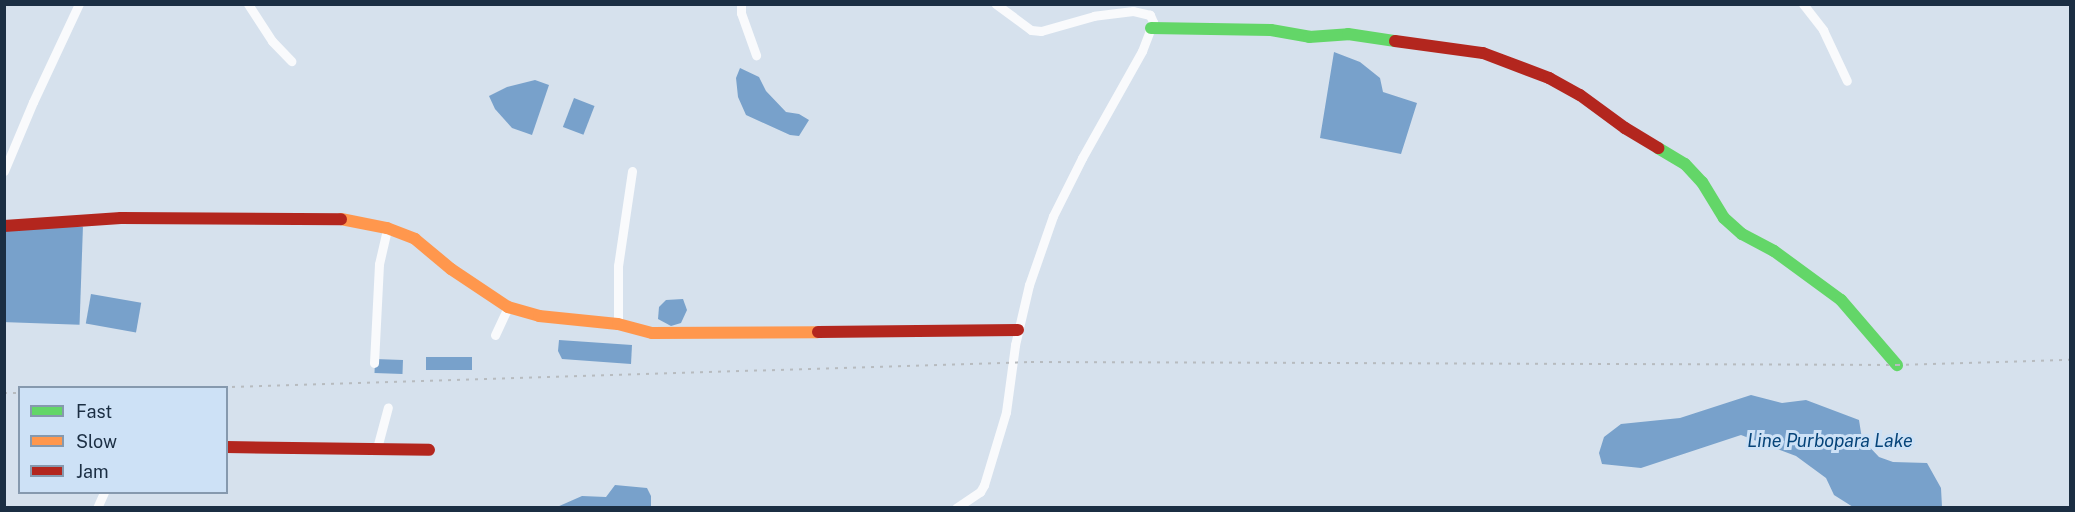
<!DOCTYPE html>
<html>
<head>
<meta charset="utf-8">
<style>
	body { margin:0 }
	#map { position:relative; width:2075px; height:512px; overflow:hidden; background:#d6e1ed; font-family:"Public Sans",sans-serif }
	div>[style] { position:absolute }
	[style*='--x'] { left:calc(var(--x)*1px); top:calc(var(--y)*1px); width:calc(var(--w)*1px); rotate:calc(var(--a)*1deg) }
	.water>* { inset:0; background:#78a1cb; transform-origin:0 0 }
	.street>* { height:9px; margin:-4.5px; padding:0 4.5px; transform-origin:4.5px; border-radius:4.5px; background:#f9fafc }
	.fast>* { height:12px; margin:-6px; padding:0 6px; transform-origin:6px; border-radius:6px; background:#63d668 }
	.slow>* { height:12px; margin:-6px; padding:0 6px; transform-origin:6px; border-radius:6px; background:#ff974d }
	.jam>* { height:12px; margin:-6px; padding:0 6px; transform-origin:6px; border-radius:6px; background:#b3261e }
	.rail>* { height:2px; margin-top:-1px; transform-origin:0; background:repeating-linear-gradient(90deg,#b7bbbf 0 3px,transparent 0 9px) }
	span { translate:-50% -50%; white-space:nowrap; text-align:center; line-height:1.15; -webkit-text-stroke:6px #cde1f6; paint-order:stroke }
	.water-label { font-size:18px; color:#064479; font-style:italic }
	.frame { position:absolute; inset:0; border:6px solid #1b2e43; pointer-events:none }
	.legend { position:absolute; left:18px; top:386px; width:210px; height:108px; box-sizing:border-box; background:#cde1f6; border:2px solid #8699ae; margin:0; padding:8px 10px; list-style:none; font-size:18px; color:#1b2e43 }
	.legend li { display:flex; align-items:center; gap:12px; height:30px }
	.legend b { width:30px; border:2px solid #8699ae }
</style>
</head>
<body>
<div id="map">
	<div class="water">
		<i style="clip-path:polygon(1334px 52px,1360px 62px,1380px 78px,1383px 92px,1417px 103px,1401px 154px,1320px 138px)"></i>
		<i style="clip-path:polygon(740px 68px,759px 77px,766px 91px,786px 112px,799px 114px,809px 120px,799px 136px,790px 135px,746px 115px,738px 97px,736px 78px)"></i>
		<i style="clip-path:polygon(535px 80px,549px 85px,532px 135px,512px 128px,495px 109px,489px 96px,507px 87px)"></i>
		<i style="left:574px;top:98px;width:22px;height:31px;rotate:21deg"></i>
		<i style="left:5px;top:224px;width:78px;height:98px;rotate:2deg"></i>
		<i style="left:91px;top:294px;width:51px;height:30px;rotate:10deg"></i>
		<i style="clip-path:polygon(683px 299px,687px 310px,681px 323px,671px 326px,658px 319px,659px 307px,666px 300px)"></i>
		<i style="clip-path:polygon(559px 340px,632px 345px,631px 364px,562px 359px,558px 351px)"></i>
		<i style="left:426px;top:357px;width:46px;height:13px"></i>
		<i style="left:375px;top:359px;width:28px;height:14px;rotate:2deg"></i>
		<i style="clip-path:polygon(1751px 395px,1782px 403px,1806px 400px,1859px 420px,1862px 439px,1879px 457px,1893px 462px,1927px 463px,1941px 488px,1942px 507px,1853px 507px,1834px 495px,1826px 478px,1796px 456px,1741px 435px,1641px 468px,1602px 464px,1599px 453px,1604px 437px,1621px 424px,1680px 418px)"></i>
		<i style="clip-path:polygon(615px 485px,647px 488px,651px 496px,651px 507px,557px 507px,582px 496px,606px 497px)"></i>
	</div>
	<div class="street">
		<i style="--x:248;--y:4;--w:44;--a:57"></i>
		<i style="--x:272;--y:41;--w:28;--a:46"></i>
		<i style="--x:741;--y:4;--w:9;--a:90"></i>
		<i style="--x:741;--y:13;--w:45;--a:70.3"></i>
		<i style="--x:1803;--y:4;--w:33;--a:52"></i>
		<i style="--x:1823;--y:30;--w:56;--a:64.8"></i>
		<i style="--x:4;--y:171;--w:75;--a:-67.2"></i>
		<i style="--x:33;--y:102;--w:108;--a:-64.9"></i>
		<i style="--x:618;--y:324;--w:58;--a:-90"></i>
		<i style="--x:618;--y:266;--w:96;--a:-81.6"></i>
		<i style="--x:495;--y:335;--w:31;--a:-65"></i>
		<i style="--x:374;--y:363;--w:99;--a:-87.1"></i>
		<i style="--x:379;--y:264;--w:37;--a:-77"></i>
		<i style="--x:377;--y:448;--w:42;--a:-75"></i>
		<i style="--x:97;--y:508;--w:17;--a:-66"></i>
		<i style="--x:956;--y:508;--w:29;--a:-34"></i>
		<i style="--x:980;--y:492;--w:8;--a:-60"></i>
		<i style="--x:984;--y:485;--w:76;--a:-73.2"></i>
		<i style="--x:1006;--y:412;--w:68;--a:-82.3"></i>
		<i style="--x:1015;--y:345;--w:62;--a:-76.9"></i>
		<i style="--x:1029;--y:285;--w:73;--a:-70.8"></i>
		<i style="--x:1053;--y:216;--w:65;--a:-63.4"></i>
		<i style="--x:1082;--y:158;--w:123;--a:-60.7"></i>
		<i style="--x:1142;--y:51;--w:31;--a:-69"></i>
		<i style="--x:1153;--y:22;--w:8;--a:-113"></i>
		<i style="--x:1150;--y:15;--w:17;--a:-167"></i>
		<i style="--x:1133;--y:11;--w:39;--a:173"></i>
		<i style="--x:1094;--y:16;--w:55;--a:164.2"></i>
		<i style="--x:1041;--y:31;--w:10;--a:-174"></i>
		<i style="--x:1031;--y:30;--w:44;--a:-143.4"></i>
	</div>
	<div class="fast">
		<i style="--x:1151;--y:28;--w:120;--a:1"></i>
		<i style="--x:1271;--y:30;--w:39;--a:10"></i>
		<i style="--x:1309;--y:37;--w:39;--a:-4"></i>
		<i style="--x:1348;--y:34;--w:48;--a:8.5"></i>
		<i style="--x:1658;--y:148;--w:31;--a:31"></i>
		<i style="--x:1685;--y:164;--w:25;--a:47"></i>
		<i style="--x:1702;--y:182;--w:42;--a:58.6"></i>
		<i style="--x:1724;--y:218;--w:24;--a:42"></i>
		<i style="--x:1742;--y:234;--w:36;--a:28"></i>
		<i style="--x:1774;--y:251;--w:83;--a:36.2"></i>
		<i style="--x:1841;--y:300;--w:86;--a:49.3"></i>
	</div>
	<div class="slow">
		<i style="--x:341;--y:219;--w:47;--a:11.1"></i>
		<i style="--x:387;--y:228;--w:30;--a:21"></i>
		<i style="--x:415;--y:239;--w:47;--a:39.8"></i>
		<i style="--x:451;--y:269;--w:69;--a:33.7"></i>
		<i style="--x:508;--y:307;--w:32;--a:16"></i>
		<i style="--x:539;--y:316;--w:79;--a:5.8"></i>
		<i style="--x:618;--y:324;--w:35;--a:15"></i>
		<i style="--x:652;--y:333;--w:166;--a:-0.3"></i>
	</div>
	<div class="jam">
		<i style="--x:1395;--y:41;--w:89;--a:7.8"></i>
		<i style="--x:1483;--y:53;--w:71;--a:20.7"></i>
		<i style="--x:1549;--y:78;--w:35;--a:29"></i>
		<i style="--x:1580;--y:95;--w:56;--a:36.3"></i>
		<i style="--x:1625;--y:128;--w:39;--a:31"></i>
		<i style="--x:4;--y:226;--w:117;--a:-3.9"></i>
		<i style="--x:121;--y:218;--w:220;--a:0.3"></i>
		<i style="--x:818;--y:332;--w:200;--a:-0.6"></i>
		<i style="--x:226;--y:447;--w:203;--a:0.8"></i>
	</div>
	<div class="rail">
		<i style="--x:196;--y:388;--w:835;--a:-1.78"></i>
		<i style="--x:1031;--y:362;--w:866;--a:0.2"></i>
		<i style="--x:1897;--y:365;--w:173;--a:-1.7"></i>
		<i style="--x:4;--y:393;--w:16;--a:0"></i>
	</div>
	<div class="water-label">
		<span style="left:1830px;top:441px">Line Purbopara Lake</span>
	</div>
	<div class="frame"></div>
	<ul class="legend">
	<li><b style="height:8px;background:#63d668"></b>Fast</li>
	<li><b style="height:8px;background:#ff974d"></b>Slow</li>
	<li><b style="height:8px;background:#b3261e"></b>Jam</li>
	</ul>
</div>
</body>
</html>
